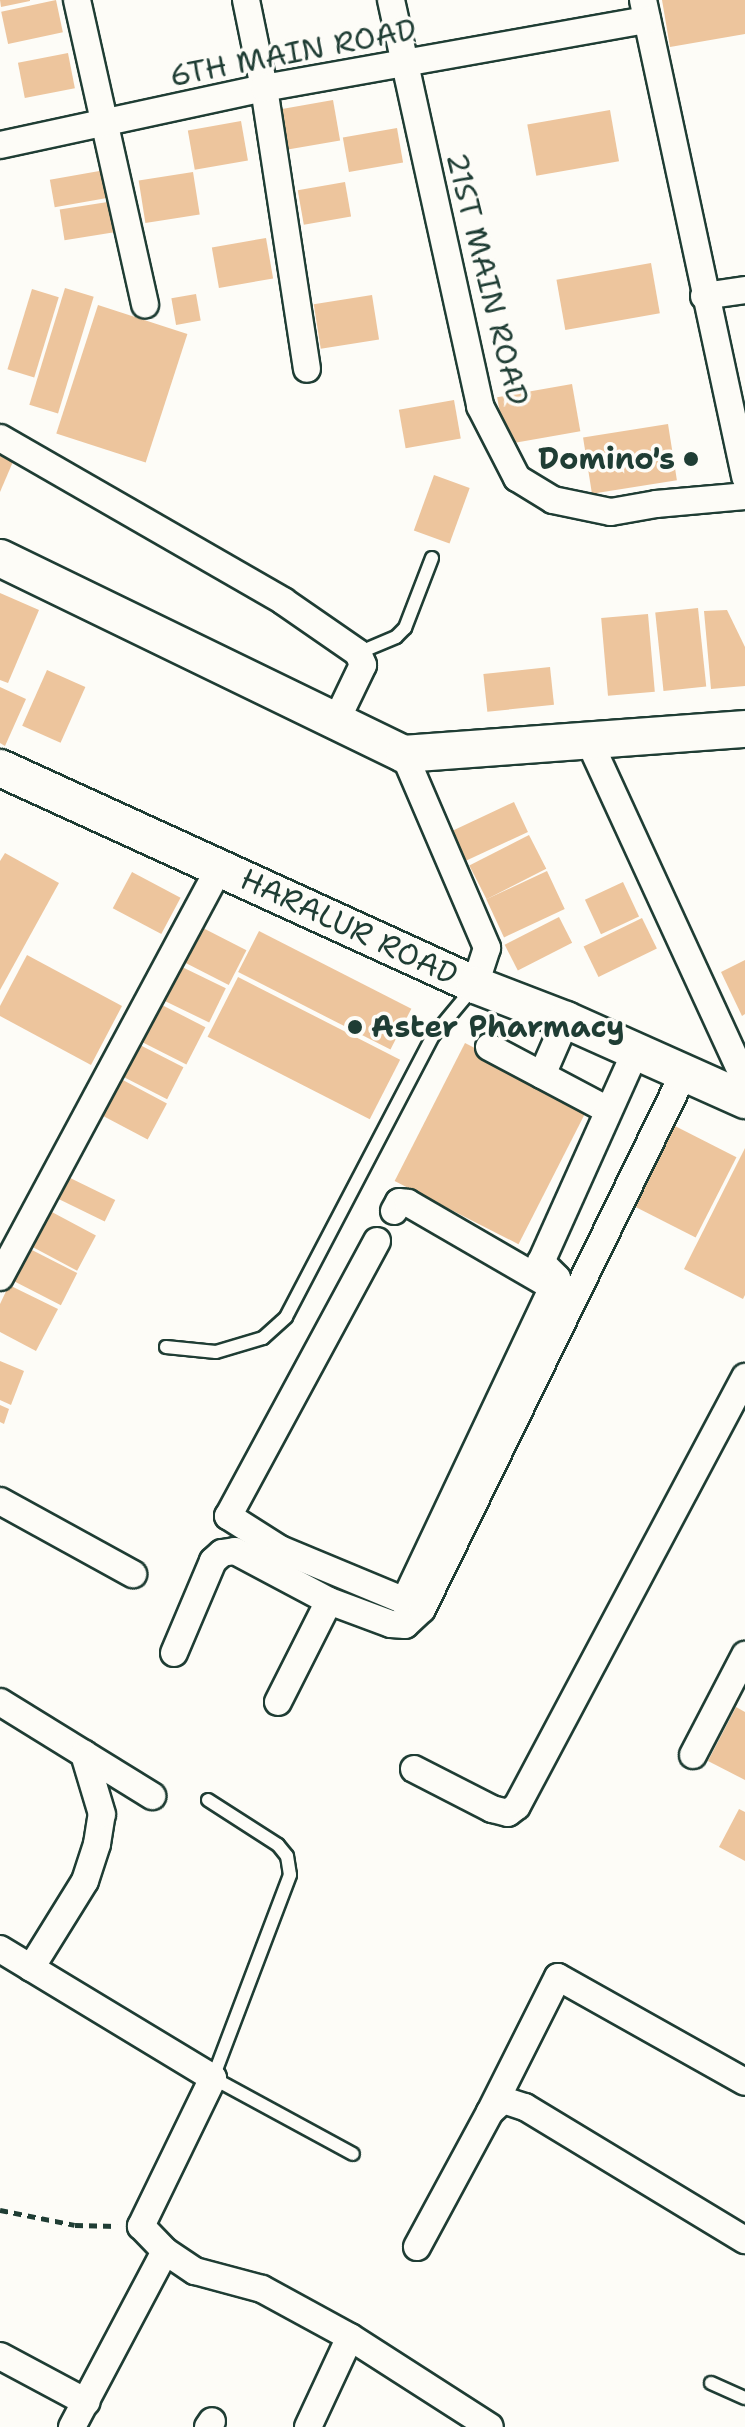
<!DOCTYPE html>
<html>
<head>
<meta charset="utf-8">
<style>
	body { margin:0 }
	#map { position:relative; width:745px; height:2427px; overflow:hidden; background:#fdfcf7; font-family:"Shantell Sans",sans-serif }
	div>[style] { position:absolute }
	[style*='--x'] { left:calc(var(--x)*1px); top:calc(var(--y)*1px); width:calc(var(--w)*1px); rotate:calc(var(--a)*1deg) }
	.building>* { inset:0; background:#edc59d; transform-origin:0 0 }
	.path>* { height:5px; margin-top:-2.5px; transform-origin:0; background:repeating-linear-gradient(90deg,#1f3d34 0 8px,transparent 0 14px) }
	.roads { filter:drop-shadow(2px 0 #1f3d34) drop-shadow(-2px 0 #1f3d34) drop-shadow(0 2px #1f3d34) drop-shadow(0 -2px #1f3d34) }
	.lane>* { height:12px; margin:-6px; padding:0 6px; transform-origin:6px; border-radius:6px; background:#fdfcf7 }
	.street>* { height:26px; margin:-13px; padding:0 13px; transform-origin:13px; border-radius:13px; background:#fdfcf7 }
	.secondary>* { height:36px; margin:-18px; padding:0 18px; transform-origin:18px; border-radius:18px; background:#fdfcf7 }
	.dots>* { width:22px; height:22px; translate:-50% -50%; box-sizing:border-box; border:4px solid #fdfcf7; border-radius:50% }
	span { translate:-50% -50%; white-space:nowrap; text-align:center; line-height:1.15; -webkit-text-stroke:7px #fdfcf7; paint-order:stroke }
	.street-label { font-size:30px; color:#1f3d34 }
	.poi-label { font-size:30px; color:#1f3d34; font-weight:700 }
	.right { translate:-100% -50%; text-align:right }
	.left { translate:0 -50%; text-align:left }
</style>
</head>
<body>
<div id="map">
	<div class="building">
		<i style="clip-path:polygon(0 0,30px 0,30px 1px,1px 7px)"></i>
		<i style="left:56px;top:0;width:33px;height:56px;rotate:78deg"></i>
		<i style="clip-path:polygon(662px 0,745px 0,745px 34px,670px 47px)"></i>
		<i style="left:68px;top:53px;width:36px;height:51px;rotate:79deg"></i>
		<i style="left:333px;top:100px;width:41px;height:59px;rotate:80deg"></i>
		<i style="left:610px;top:110px;width:52px;height:84px;rotate:80deg"></i>
		<i style="left:241px;top:121px;width:40px;height:54px;rotate:80deg"></i>
		<i style="left:397px;top:128px;width:35px;height:55px;rotate:80deg"></i>
		<i style="left:105px;top:170px;width:28px;height:56px;rotate:80deg"></i>
		<i style="left:193px;top:172px;width:43px;height:55px;rotate:81deg"></i>
		<i style="left:345px;top:182px;width:35px;height:48px;rotate:80deg"></i>
		<i style="left:114px;top:201px;width:31px;height:55px;rotate:81deg"></i>
		<i style="left:266px;top:238px;width:41px;height:55px;rotate:80deg"></i>
		<i style="left:651px;top:263px;width:51px;height:96px;rotate:80deg"></i>
		<i style="left:65px;top:288px;width:30px;height:122px;rotate:17deg"></i>
		<i style="left:32px;top:289px;width:28px;height:84px;rotate:17deg"></i>
		<i style="left:196px;top:294px;width:27px;height:25px;rotate:80deg"></i>
		<i style="left:372px;top:295px;width:45px;height:59px;rotate:81deg"></i>
		<i style="left:98px;top:305px;width:94px;height:135px;rotate:18deg"></i>
		<i style="left:572px;top:384px;width:48px;height:76px;rotate:80deg"></i>
		<i style="left:454px;top:400px;width:39px;height:56px;rotate:80deg"></i>
		<i style="left:668px;top:424px;width:57px;height:86px;rotate:81deg"></i>
		<i style="clip-path:polygon(0 451px,15px 457px,0 492px)"></i>
		<i style="left:434px;top:475px;width:38px;height:59px;rotate:20deg"></i>
		<i style="clip-path:polygon(0 593px,39px 610px,8px 683px,0 680px)"></i>
		<i style="left:698px;top:608px;width:79px;height:43px;rotate:84deg"></i>
		<i style="clip-path:polygon(727px 610px,745px 647px,745px 686px,711px 689px,704px 611px)"></i>
		<i style="left:648px;top:614px;width:78px;height:47px;rotate:85deg"></i>
		<i style="left:550px;top:667px;width:38px;height:67px;rotate:84deg"></i>
		<i style="left:47px;top:670px;width:42px;height:61px;rotate:24deg"></i>
		<i style="clip-path:polygon(0 687px,26px 699px,5px 746px,0 743px)"></i>
		<i style="left:514px;top:802px;width:33px;height:69px;rotate:65deg"></i>
		<i style="left:529px;top:835px;width:38px;height:67px;rotate:63deg"></i>
		<i style="clip-path:polygon(5px 853px,59px 883px,0 990px,0 861px)"></i>
		<i style="left:547px;top:871px;width:42px;height:67px;rotate:65deg"></i>
		<i style="left:132px;top:872px;width:55px;height:41px;rotate:28deg"></i>
		<i style="left:623px;top:882px;width:38px;height:42px;rotate:65deg"></i>
		<i style="left:559px;top:917px;width:29px;height:61px;rotate:63deg"></i>
		<i style="left:642px;top:918px;width:34px;height:65px;rotate:64deg"></i>
		<i style="left:201px;top:927px;width:51px;height:39px;rotate:27deg"></i>
		<i style="left:259px;top:931px;width:171px;height:46px;rotate:27deg"></i>
		<i style="clip-path:polygon(27px 955px,122px 1006px,91px 1065px,0 1016px,0 1006px)"></i>
		<i style="clip-path:polygon(745px 960px,745px 1014px,742px 1016px,721px 972px)"></i>
		<i style="left:180px;top:966px;width:51px;height:38px;rotate:26deg"></i>
		<i style="left:238px;top:977px;width:182px;height:67px;rotate:27deg"></i>
		<i style="left:160px;top:1004px;width:51px;height:42px;rotate:27deg"></i>
		<i style="left:465px;top:1043px;width:139px;height:155px;rotate:27deg"></i>
		<i style="left:138px;top:1044px;width:51px;height:36px;rotate:27deg"></i>
		<i style="left:121px;top:1079px;width:52px;height:41px;rotate:28deg"></i>
		<i style="left:675px;top:1126px;width:69px;height:90px;rotate:27deg"></i>
		<i style="clip-path:polygon(745px 1148px,745px 1295px,743px 1299px,684px 1269px)"></i>
		<i style="left:64px;top:1175px;width:57px;height:24px;rotate:26deg"></i>
		<i style="left:50px;top:1211px;width:52px;height:40px;rotate:28deg"></i>
		<i style="left:30px;top:1249px;width:53px;height:36px;rotate:27deg"></i>
		<i style="clip-path:polygon(9px 1285px,58px 1309px,36px 1351px,0 1332px,0 1304px)"></i>
		<i style="clip-path:polygon(0 1361px,24px 1371px,11px 1405px,0 1400px)"></i>
		<i style="clip-path:polygon(0 1405px,9px 1409px,4px 1424px,0 1422px)"></i>
		<i style="clip-path:polygon(736px 1707px,745px 1712px,745px 1780px,708px 1761px)"></i>
		<i style="clip-path:polygon(739px 1809px,745px 1812px,745px 1861px,719px 1847px)"></i>
	</div>
	<div class="path">
		<i style="--x:0;--y:2210;--w:76;--a:11.3"></i>
		<i style="--x:75;--y:2225;--w:42;--a:1.4"></i>
	</div>
	<div class="roads">
		<div class="lane">
			<i style="--x:358;--y:653;--w:41;--a:-22.8"></i>
			<i style="--x:396;--y:637;--w:13;--a:-45"></i>
			<i style="--x:405;--y:628;--w:75;--a:-68.9"></i>
			<i style="--x:166;--y:1347;--w:50;--a:5.7"></i>
			<i style="--x:216;--y:1352;--w:49;--a:-16.6"></i>
			<i style="--x:263;--y:1338;--w:31;--a:-42"></i>
			<i style="--x:286;--y:1317;--w:317;--a:-62.4"></i>
			<i style="--x:433;--y:1036;--w:62;--a:-50.2"></i>
			<i style="--x:208;--y:1800;--w:83;--a:32.7"></i>
			<i style="--x:278;--y:1845;--w:14;--a:51"></i>
			<i style="--x:287;--y:1856;--w:19;--a:81"></i>
			<i style="--x:290;--y:1875;--w:217;--a:110.8"></i>
			<i style="--x:213;--y:2078;--w:159;--a:28.5"></i>
			<i style="--x:711;--y:2383;--w:37;--a:24"></i>
		</div>
		<div class="street">
			<i style="--x:77;--y:0;--w:312;--a:77.4"></i>
			<i style="--x:246;--y:0;--w:90;--a:78.4"></i>
			<i style="--x:264;--y:88;--w:284;--a:81.3"></i>
			<i style="--x:391;--y:0;--w:416;--a:77.6"></i>
			<i style="--x:480;--y:406;--w:81;--a:62.8"></i>
			<i style="--x:517;--y:478;--w:42;--a:31.4"></i>
			<i style="--x:553;--y:500;--w:59;--a:11.7"></i>
			<i style="--x:611;--y:512;--w:46;--a:-10.1"></i>
			<i style="--x:656;--y:504;--w:89;--a:-5.1"></i>
			<i style="--x:643;--y:0;--w:488;--a:77.9"></i>
			<i style="--x:0;--y:145;--w:270;--a:-12.2"></i>
			<i style="--x:264;--y:88;--w:389;--a:-10.1"></i>
			<i style="--x:704;--y:296;--w:41;--a:-8.3"></i>
			<i style="--x:0;--y:438;--w:327;--a:29.9"></i>
			<i style="--x:283;--y:601;--w:91;--a:34.7"></i>
			<i style="--x:358;--y:653;--w:13;--a:67"></i>
			<i style="--x:363;--y:665;--w:60;--a:115.7"></i>
			<i style="--x:589;--y:741;--w:373;--a:65.3"></i>
			<i style="--x:404;--y:754;--w:211;--a:66.8"></i>
			<i style="--x:487;--y:948;--w:39;--a:108"></i>
			<i style="--x:489;--y:1047;--w:135;--a:27.9"></i>
			<i style="--x:542;--y:1075;--w:60;--a:-66.4"></i>
			<i style="--x:394;--y:1211;--w:10;--a:-61"></i>
			<i style="--x:399;--y:1202;--w:9;--a:6"></i>
			<i style="--x:408;--y:1203;--w:168;--a:30.1"></i>
			<i style="--x:377;--y:1241;--w:313;--a:118.4"></i>
			<i style="--x:228;--y:1516;--w:62;--a:32.4"></i>
			<i style="--x:280;--y:1549;--w:151;--a:22.6"></i>
			<i style="--x:0;--y:1277;--w:466;--a:-61.8"></i>
			<i style="--x:0;--y:1501;--w:152;--a:28.8"></i>
			<i style="--x:404;--y:1602;--w:358;--a:-64.7"></i>
			<i style="--x:557;--y:1278;--w:23;--a:-135"></i>
			<i style="--x:541;--y:1262;--w:231;--a:-65.8"></i>
			<i style="--x:174;--y:1653;--w:100;--a:-67"></i>
			<i style="--x:213;--y:1561;--w:12;--a:-42"></i>
			<i style="--x:222;--y:1553;--w:13;--a:-9"></i>
			<i style="--x:235;--y:1551;--w:106;--a:28"></i>
			<i style="--x:329;--y:1601;--w:66;--a:20.4"></i>
			<i style="--x:391;--y:1624;--w:14;--a:4"></i>
			<i style="--x:405;--y:1625;--w:23;--a:-43"></i>
			<i style="--x:422;--y:1609;--w:597;--a:-63.95"></i>
			<i style="--x:0;--y:1702;--w:179;--a:31.7"></i>
			<i style="--x:278;--y:1702;--w:113;--a:-63.2"></i>
			<i style="--x:693;--y:1755;--w:113;--a:-62.5"></i>
			<i style="--x:414;--y:1769;--w:88;--a:27.1"></i>
			<i style="--x:492;--y:1809;--w:16;--a:14"></i>
			<i style="--x:508;--y:1813;--w:11;--a:-38"></i>
			<i style="--x:517;--y:1806;--w:486;--a:-62"></i>
			<i style="--x:0;--y:1949;--w:249;--a:31.2"></i>
			<i style="--x:213;--y:2078;--w:165;--a:115.9"></i>
			<i style="--x:141;--y:2226;--w:35;--a:46"></i>
			<i style="--x:165;--y:2251;--w:36;--a:34"></i>
			<i style="--x:195;--y:2271;--w:69;--a:15"></i>
			<i style="--x:262;--y:2289;--w:100;--a:28.6"></i>
			<i style="--x:350;--y:2337;--w:166;--a:32.7"></i>
			<i style="--x:31;--y:1968;--w:102;--a:-58.2"></i>
			<i style="--x:85;--y:1881;--w:39;--a:-72"></i>
			<i style="--x:97;--y:1844;--w:30;--a:-81"></i>
			<i style="--x:102;--y:1814;--w:63;--a:-106.7"></i>
			<i style="--x:490;--y:2112;--w:151;--a:-63.3"></i>
			<i style="--x:558;--y:1977;--w:214;--a:29.3"></i>
			<i style="--x:417;--y:2247;--w:153;--a:-61.6"></i>
			<i style="--x:490;--y:2112;--w:18;--a:-43"></i>
			<i style="--x:503;--y:2100;--w:23;--a:18"></i>
			<i style="--x:525;--y:2107;--w:257;--a:31.2"></i>
			<i style="--x:0;--y:2356;--w:98;--a:28.1"></i>
			<i style="--x:72;--y:2427;--w:199;--a:-62.1"></i>
			<i style="--x:208;--y:2427;--w:7;--a:-56"></i>
			<i style="--x:308;--y:2427;--w:99;--a:-65"></i>
		</div>
		<div class="secondary">
			<i style="--x:0;--y:558;--w:449;--a:25.9"></i>
			<i style="--x:404;--y:754;--w:342;--a:-4.2"></i>
			<i style="--x:0;--y:768;--w:522;--a:24.55"></i>
			<i style="--x:475;--y:985;--w:97;--a:21"></i>
			<i style="--x:566;--y:1020;--w:196;--a:24.1"></i>
		</div>
	</div>
	<div class="dots">
		<i style="left:691px;top:459px;background:#1f3d34"></i>
		<i style="left:355px;top:1027px;background:#1f3d34"></i>
	</div>
	<div class="street-label">
		<span style="left:293px;top:53px;rotate:-11deg">6TH MAIN ROAD</span>
		<span style="left:487px;top:279px;rotate:76deg">21ST MAIN ROAD</span>
		<span style="left:349px;top:927px;rotate:25deg">HARALUR ROAD</span>
	</div>
	<div class="poi-label">
		<span class="right" style="left:675px;top:459px">Domino's</span>
		<span class="left" style="left:371px;top:1027px">Aster Pharmacy</span>
	</div>
</div>
</body>
</html>
